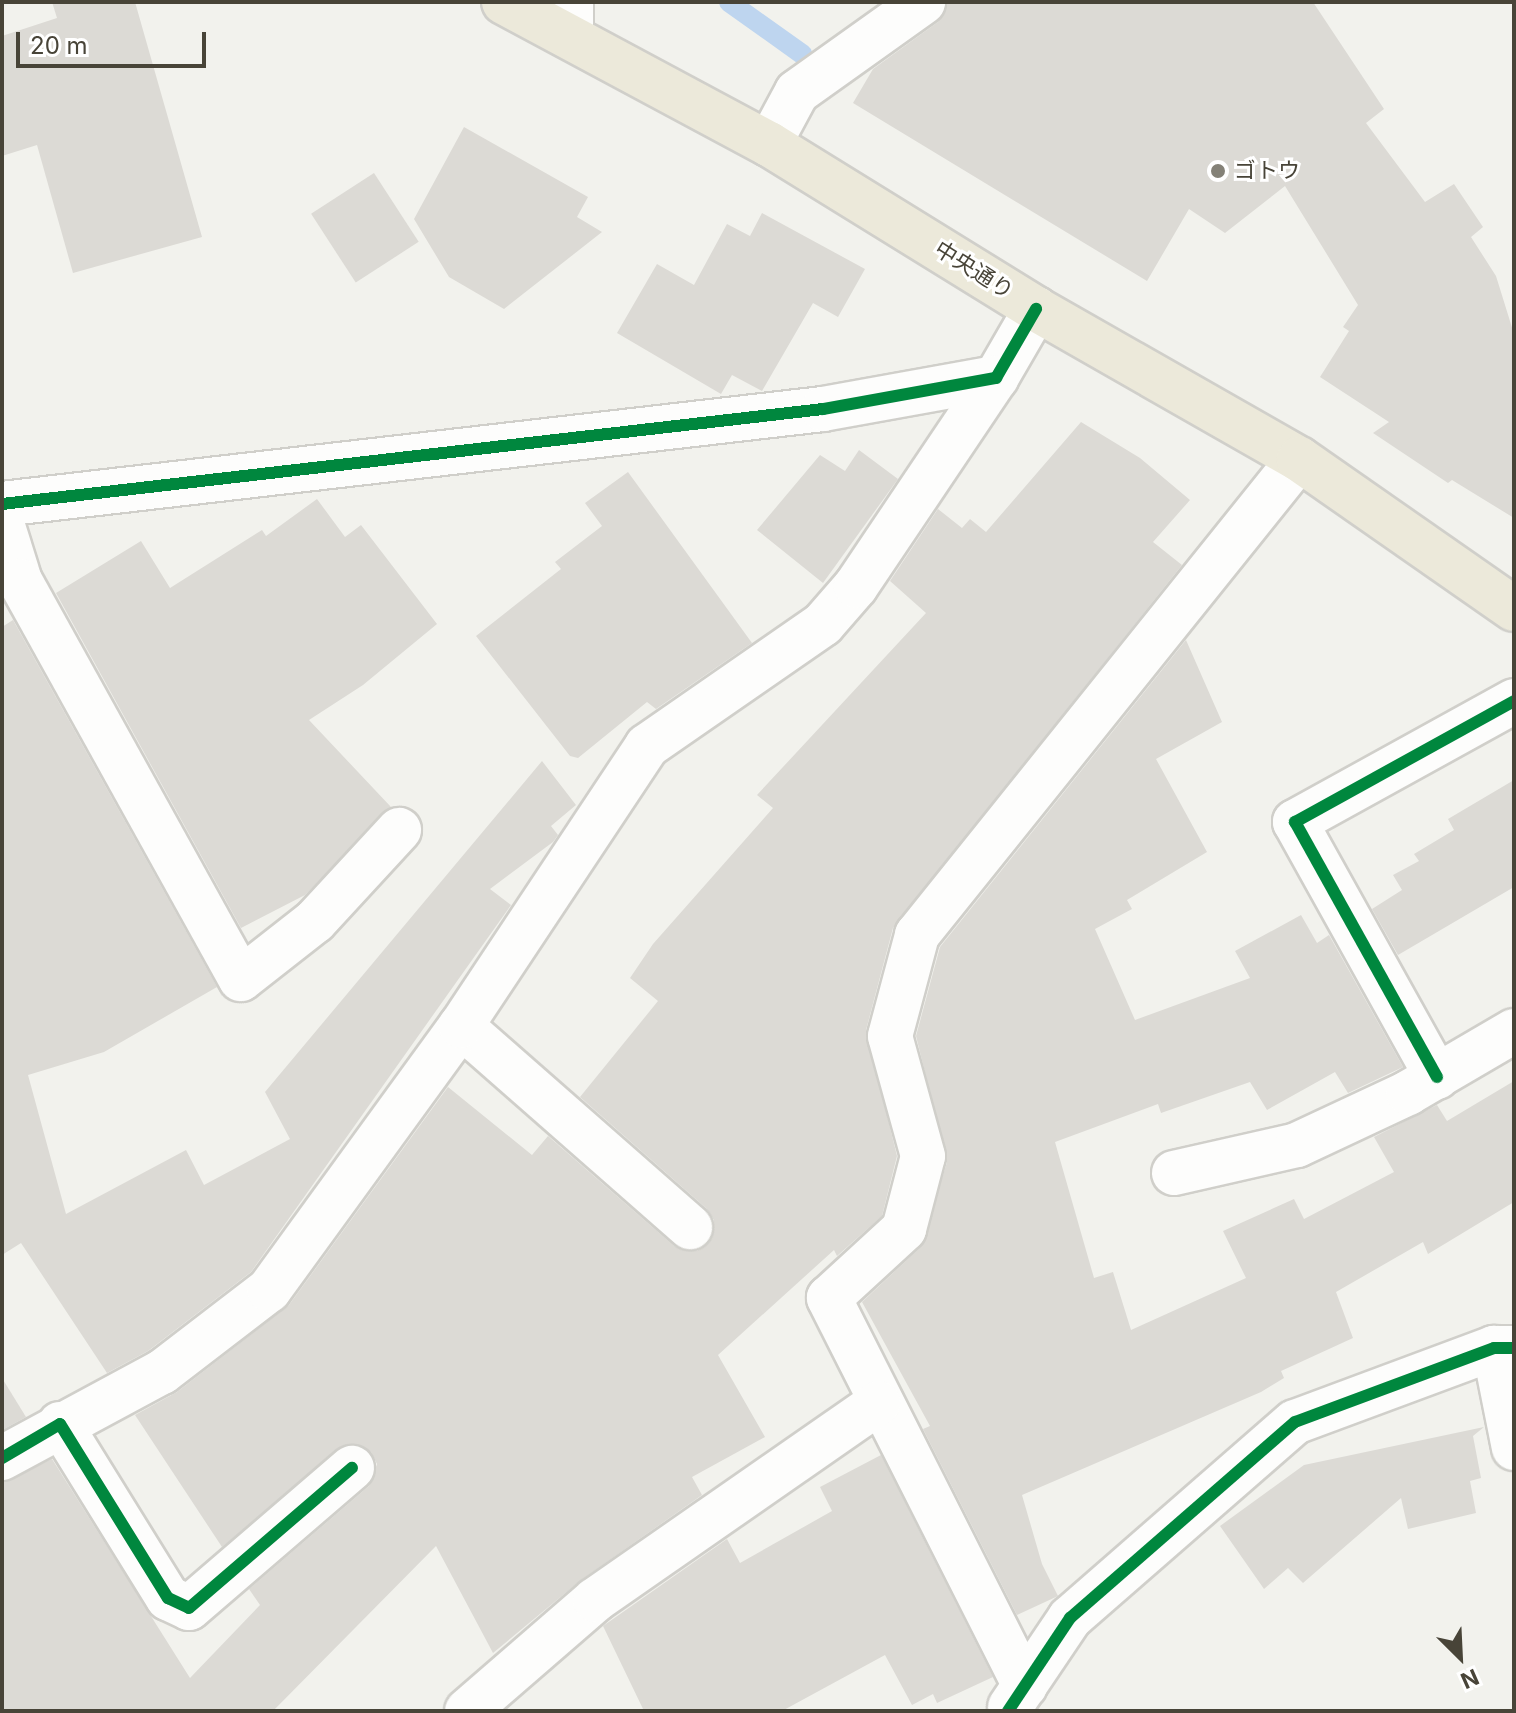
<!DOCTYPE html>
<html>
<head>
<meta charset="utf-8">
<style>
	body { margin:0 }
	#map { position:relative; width:1516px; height:1713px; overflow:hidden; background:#f2f2ed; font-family:Inter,"Noto Sans JP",sans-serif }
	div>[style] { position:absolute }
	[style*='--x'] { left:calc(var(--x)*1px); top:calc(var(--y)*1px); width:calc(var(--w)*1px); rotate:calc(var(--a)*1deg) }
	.stream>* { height:20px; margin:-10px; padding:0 10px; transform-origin:10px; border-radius:10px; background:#bed5ef }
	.building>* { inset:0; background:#dcdad5; transform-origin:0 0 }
	.roads { filter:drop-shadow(2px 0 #d0cfca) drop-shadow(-2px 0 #d0cfca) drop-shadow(0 2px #d0cfca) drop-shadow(0 -2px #d0cfca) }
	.minor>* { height:44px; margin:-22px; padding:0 22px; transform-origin:22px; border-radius:22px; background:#fdfdfc }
	.highway>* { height:44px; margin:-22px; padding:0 22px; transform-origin:22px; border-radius:22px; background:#ece9da }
	.cycleway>* { height:12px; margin:-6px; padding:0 6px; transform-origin:6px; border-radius:6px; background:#00873e }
	.dots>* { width:22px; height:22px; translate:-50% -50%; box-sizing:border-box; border:4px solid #fff; border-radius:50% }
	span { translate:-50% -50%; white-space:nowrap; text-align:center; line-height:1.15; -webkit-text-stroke:6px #fff; paint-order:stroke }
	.poi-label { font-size:22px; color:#484438 }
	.left { translate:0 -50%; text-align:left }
	.street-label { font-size:22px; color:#484438 }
	.frame { position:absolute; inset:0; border:4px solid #484438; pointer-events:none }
	.north { position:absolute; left:1420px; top:1617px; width:80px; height:80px; -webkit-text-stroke:6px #fff; paint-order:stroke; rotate:156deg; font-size:22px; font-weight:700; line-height:32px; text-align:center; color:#484438 }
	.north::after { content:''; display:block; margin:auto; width:28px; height:36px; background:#484438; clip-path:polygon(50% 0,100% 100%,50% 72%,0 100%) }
	.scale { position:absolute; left:16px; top:32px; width:190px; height:36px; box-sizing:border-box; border:4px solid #484438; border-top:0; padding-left:10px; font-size:24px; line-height:28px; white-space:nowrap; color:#484438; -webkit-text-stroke:6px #fff; paint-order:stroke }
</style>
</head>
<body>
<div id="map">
	<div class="stream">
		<i style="--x:729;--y:2;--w:90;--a:35.5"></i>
	</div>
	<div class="building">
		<i style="clip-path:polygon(52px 2px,135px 2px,202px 237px,73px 273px,37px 145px,2px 156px,2px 36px,57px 18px)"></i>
		<i style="clip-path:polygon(948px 2px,1313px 2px,1384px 109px,1366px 123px,1425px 202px,1454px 184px,1483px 227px,1471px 237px,1496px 276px,1514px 334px,1514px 518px,1452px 480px,1448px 483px,1373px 433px,1389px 422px,1320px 377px,1349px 331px,1343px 327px,1358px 305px,1285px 186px,1225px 233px,1189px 209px,1147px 281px,853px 103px,873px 69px,938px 22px)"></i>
		<i style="clip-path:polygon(464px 127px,588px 197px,577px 217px,602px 232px,504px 309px,449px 277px,414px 219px)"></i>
		<i style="left:374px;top:173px;width:82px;height:75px;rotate:57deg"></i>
		<i style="clip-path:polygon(762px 213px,865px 269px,838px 317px,813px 303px,762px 391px,732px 375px,721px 394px,617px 333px,657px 264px,694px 285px,727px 224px,750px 236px)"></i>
		<i style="clip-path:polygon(1081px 422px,1140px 458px,1190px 500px,1153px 542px,1182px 565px,893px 928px,866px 1030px,897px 1156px,882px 1216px,837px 1256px,834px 1250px,718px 1355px,765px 1437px,692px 1477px,702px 1495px,581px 1580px,493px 1653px,436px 1546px,273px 1711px,2px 1711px,2px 1483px,52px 1459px,190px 1678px,260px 1605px,249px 1589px,369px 1486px,377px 1464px,371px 1452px,347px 1444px,222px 1547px,135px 1415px,177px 1392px,289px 1305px,448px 1087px,532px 1155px,548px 1136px,674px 1246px,697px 1251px,709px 1243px,714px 1220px,706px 1208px,580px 1097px,658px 1001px,630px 978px,653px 944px,773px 808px,757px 795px,926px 613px,890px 581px,938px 509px,962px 528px,970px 519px,986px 532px)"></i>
		<i style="clip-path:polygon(859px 450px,898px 479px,823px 583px,757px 530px,820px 455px,845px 471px)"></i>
		<i style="clip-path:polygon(628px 472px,752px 643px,656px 709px,647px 702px,578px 758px,570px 756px,476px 636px,561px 569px,555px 562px,602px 526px,585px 503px)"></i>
		<i style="clip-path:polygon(317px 499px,345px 537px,361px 525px,437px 624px,363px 685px,309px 720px,391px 807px,305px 895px,241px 928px,56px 593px,141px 541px,170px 588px,262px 530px,266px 536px)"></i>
		<i style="clip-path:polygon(13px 620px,217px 987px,104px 1052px,28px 1075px,66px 1214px,186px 1150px,204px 1185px,290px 1139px,265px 1092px,542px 761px,576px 805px,551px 826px,558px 835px,553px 842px,490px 889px,511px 905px,251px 1272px,148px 1351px,107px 1373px,21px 1243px,2px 1255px,2px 627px)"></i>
		<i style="clip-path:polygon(1186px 640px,1222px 722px,1156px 759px,1207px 852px,1127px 900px,1132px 909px,1095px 929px,1135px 1020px,1250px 978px,1235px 951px,1301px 915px,1317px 943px,1329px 935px,1403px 1067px,1348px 1093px,1335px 1072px,1267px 1110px,1250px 1082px,1161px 1113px,1158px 1104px,1055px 1142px,1094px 1278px,1113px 1272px,1131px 1330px,1246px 1278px,1223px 1231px,1294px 1199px,1304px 1219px,1394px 1172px,1374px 1137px,1437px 1105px,1447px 1121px,1514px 1081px,1514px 1202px,1428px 1254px,1423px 1242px,1336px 1292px,1353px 1338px,1281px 1371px,1284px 1378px,1261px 1392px,1022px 1495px,1042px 1564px,1058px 1596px,1017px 1615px,923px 1429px,930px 1426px,862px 1302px,921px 1247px,947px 1162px,916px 1036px,940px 947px)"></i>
		<i style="clip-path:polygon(1514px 780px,1514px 887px,1398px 955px,1372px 909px,1402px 890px,1393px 875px,1419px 861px,1414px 854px,1454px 830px,1448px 819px)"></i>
		<i style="clip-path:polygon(2px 1378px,26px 1417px,2px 1430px)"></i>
		<i style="clip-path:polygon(1484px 1427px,1473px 1436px,1481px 1478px,1470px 1481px,1476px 1513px,1408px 1529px,1401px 1498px,1303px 1583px,1288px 1568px,1264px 1589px,1220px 1526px,1304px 1465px)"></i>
		<i style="clip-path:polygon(881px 1455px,993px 1677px,937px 1703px,933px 1694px,912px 1705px,885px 1655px,782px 1711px,644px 1711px,603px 1626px,727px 1539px,740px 1563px,832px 1511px,820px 1487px)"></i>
	</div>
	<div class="roads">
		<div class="minor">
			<i style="--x:571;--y:2;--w:34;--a:90"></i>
			<i style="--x:769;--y:144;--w:59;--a:-61.7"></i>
			<i style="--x:797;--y:92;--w:155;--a:-35.5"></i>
			<i style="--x:2;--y:504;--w:826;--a:-6.6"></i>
			<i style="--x:823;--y:409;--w:176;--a:-10.2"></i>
			<i style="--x:996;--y:378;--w:80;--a:-59.9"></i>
			<i style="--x:2;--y:523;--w:61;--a:72.8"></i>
			<i style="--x:20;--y:581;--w:455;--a:61"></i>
			<i style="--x:241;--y:979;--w:94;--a:-38.1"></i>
			<i style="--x:315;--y:921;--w:124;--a:-47.3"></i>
			<i style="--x:461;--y:1026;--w:305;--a:41.3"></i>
			<i style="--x:1437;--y:1077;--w:292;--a:-119.1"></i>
			<i style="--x:1295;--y:822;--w:250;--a:-28.9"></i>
			<i style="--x:1174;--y:1173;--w:126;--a:-12.8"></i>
			<i style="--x:1297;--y:1145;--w:123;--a:-25.1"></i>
			<i style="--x:1408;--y:1093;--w:123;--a:-30.3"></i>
			<i style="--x:1494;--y:1348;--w:102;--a:78.7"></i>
			<i style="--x:60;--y:1424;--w:205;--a:58.2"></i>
			<i style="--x:168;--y:1598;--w:23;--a:25"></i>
			<i style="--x:189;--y:1608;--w:215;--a:-40.7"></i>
			<i style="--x:2;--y:1458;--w:182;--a:-28.3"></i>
			<i style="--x:162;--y:1372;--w:135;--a:-37.5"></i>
			<i style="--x:269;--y:1290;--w:326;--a:-54"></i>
			<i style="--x:461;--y:1026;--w:336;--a:-56.4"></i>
			<i style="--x:647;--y:746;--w:214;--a:-34.7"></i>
			<i style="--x:823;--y:624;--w:50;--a:-49"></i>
			<i style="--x:856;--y:586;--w:251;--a:-56.1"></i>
			<i style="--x:1025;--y:1686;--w:435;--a:-116.8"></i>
			<i style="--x:829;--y:1298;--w:102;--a:-42.6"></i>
			<i style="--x:904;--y:1229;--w:75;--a:-75.4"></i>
			<i style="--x:923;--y:1156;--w:124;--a:-105.4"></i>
			<i style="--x:890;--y:1036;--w:105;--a:-75"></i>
			<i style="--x:917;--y:935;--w:610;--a:-51.25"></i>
			<i style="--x:1010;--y:1707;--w:107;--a:-56"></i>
			<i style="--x:1070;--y:1618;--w:298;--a:-41.1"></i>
			<i style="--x:1295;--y:1422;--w:212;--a:-20.4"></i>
			<i style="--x:1494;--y:1348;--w:20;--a:0"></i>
			<i style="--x:467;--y:1711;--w:169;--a:-40.9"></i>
			<i style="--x:595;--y:1600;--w:345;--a:-34.8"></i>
		</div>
		<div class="highway">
			<i style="--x:504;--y:2;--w:301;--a:28.2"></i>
			<i style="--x:769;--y:144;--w:314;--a:31.7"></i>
			<i style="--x:1036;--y:309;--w:303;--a:29.7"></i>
			<i style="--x:1299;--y:459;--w:262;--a:34.9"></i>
		</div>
	</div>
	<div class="cycleway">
		<i style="--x:2;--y:504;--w:826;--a:-6.6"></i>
		<i style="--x:823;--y:409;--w:176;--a:-10.2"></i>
		<i style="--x:996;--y:378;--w:80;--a:-59.9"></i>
		<i style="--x:1437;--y:1077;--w:292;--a:-119.1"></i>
		<i style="--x:1295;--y:822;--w:250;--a:-28.9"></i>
		<i style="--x:2;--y:1458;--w:67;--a:-30.4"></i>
		<i style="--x:60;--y:1424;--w:205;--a:58.2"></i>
		<i style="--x:168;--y:1598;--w:23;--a:25"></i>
		<i style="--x:189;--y:1608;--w:215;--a:-40.7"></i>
		<i style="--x:1008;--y:1711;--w:112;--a:-56.3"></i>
		<i style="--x:1070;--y:1618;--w:298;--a:-41.1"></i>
		<i style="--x:1295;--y:1422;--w:212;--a:-20.4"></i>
		<i style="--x:1494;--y:1348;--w:20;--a:0"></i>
	</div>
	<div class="dots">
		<i style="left:1218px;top:171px;background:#848177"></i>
	</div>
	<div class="poi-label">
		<span class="left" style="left:1234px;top:171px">ゴトウ</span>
	</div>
	<div class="street-label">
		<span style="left:974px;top:270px;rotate:32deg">中央通り</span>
	</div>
	<div class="frame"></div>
	<div class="north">N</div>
	<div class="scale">20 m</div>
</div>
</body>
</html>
